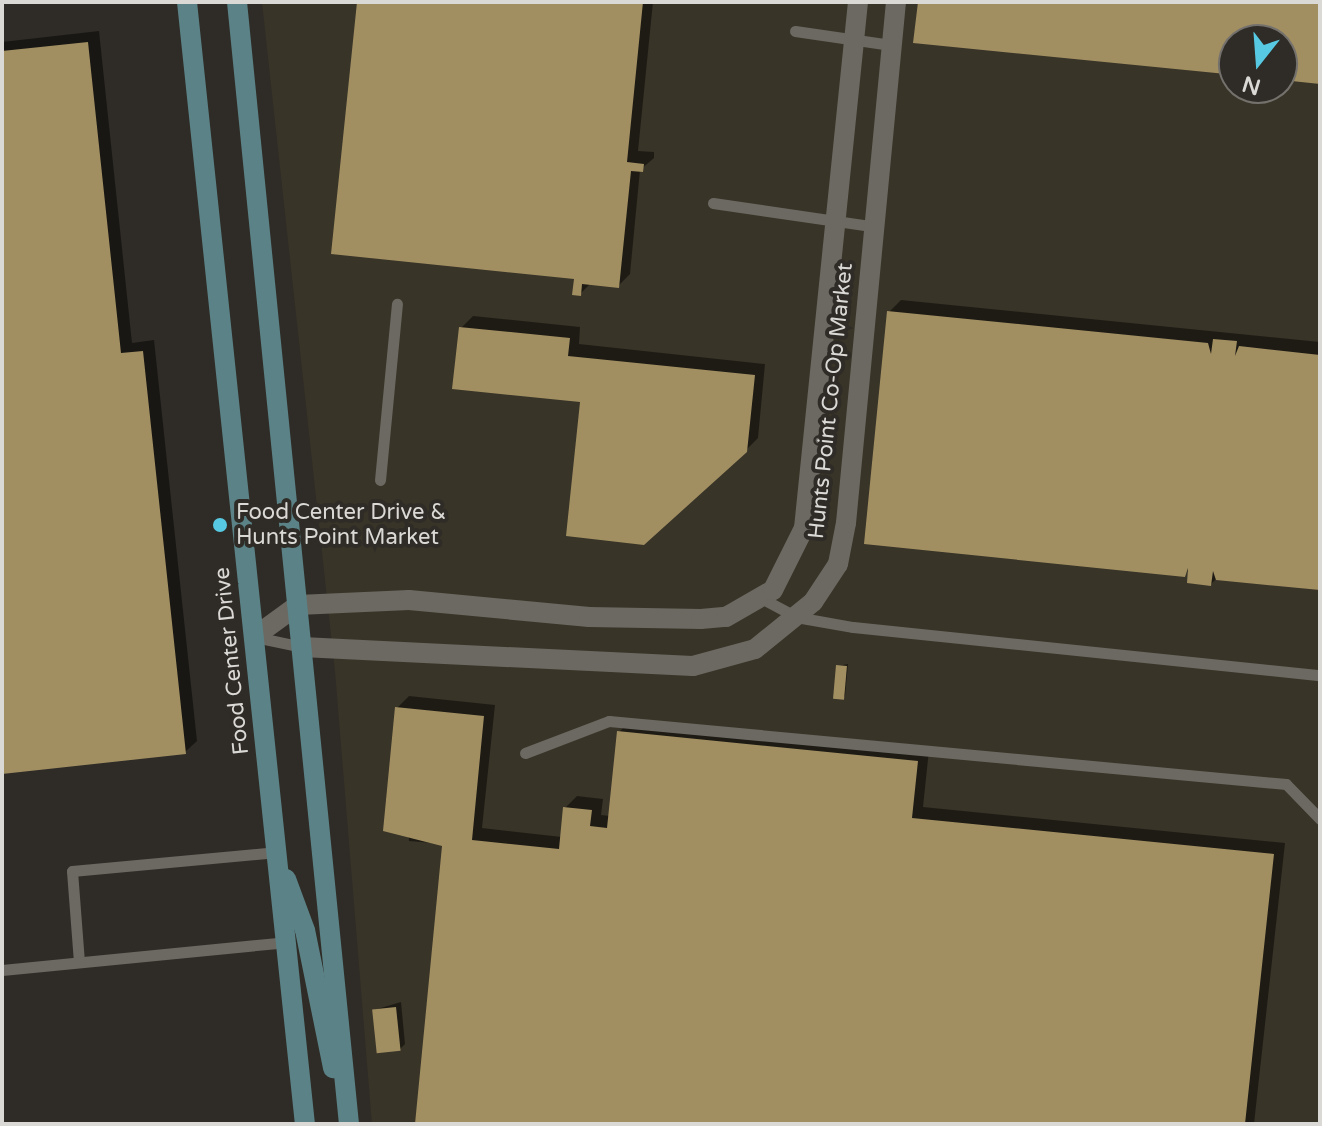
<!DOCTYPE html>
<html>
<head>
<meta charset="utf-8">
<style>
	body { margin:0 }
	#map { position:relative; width:1322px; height:1126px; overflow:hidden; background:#2f2c27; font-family:"Varela Round",sans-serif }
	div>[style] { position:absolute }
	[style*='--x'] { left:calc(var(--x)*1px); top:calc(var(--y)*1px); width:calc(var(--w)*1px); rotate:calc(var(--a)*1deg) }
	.built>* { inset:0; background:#393428 }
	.shadow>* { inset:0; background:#0007 }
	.building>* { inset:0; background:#a18f62; transform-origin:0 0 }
	.lane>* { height:11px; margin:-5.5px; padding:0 5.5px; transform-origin:5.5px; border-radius:5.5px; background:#6b6962 }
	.street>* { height:20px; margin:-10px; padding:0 10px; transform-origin:10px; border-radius:10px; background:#6b6962 }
	.secondary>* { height:20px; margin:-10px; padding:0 10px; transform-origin:10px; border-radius:10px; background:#5b8387 }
	.dots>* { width:22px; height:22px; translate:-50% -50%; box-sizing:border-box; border:4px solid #2f2c27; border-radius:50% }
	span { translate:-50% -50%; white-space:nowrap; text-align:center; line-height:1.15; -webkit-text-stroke:8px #2f2c27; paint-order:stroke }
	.street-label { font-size:22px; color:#dbd9d6 }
	.poi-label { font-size:22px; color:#dbd9d6 }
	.left { translate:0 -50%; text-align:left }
	.frame { position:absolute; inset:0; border:4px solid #dbd9d6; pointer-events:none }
	.north { position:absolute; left:1218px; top:24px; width:80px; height:80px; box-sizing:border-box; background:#2f2c27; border:2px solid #74716d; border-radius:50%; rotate:197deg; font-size:22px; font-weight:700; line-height:32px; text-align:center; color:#dbd9d6 }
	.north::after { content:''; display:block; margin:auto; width:28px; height:36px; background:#57c9e2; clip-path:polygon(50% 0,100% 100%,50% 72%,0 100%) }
</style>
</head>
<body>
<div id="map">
	<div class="built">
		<i style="clip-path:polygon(evenodd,262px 2px,1320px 2px,1320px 1124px,372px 1124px,335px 671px,262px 2px,1234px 40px,1282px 40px,1282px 88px,1234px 88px,1234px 40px)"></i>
	</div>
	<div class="shadow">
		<i style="clip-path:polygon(359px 2px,653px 2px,638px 151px,654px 152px,654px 158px,640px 170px,630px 274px,618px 286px,591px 283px,580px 294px,576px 277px)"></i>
		<i style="clip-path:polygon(99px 31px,132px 343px,154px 340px,197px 741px,185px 752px,2px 772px,2px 42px)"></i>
		<i style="clip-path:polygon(901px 300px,1320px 342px,1320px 588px,1217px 578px,1211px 584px,1190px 569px,1184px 575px,889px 312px)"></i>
		<i style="clip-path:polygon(473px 316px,580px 327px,579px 344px,765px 364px,758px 438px,745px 451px,582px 401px,461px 328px)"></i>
		<i style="clip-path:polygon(848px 664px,845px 696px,843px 698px,838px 666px)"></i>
		<i style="clip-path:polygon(409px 696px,495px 705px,482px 828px,562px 837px,565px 808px,577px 796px,603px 799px,601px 815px,610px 816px,619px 732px,631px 720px,929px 750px,923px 807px,1285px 843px,1254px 1124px,417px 1124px,445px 844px,409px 841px,397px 708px)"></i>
		<i style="clip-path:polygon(401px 1002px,405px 1044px,400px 1049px,374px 1010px)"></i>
	</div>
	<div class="building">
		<i style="clip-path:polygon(357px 2px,643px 2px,627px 162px,644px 164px,643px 172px,631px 171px,619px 288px,582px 284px,581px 296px,572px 295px,574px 279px,331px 254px)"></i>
		<i style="clip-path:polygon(918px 2px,1320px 2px,1320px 84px,1282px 80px,1282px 40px,1234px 40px,1234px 66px,1226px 74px,913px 43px)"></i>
		<i style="clip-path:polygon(88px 42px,121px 353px,143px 351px,186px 754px,2px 774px,2px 51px)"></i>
		<i style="clip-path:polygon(887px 311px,1208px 343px,1211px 354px,1213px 339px,1237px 341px,1235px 356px,1239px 346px,1320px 355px,1320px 590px,1216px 580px,1213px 571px,1211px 586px,1187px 583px,1188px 568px,1185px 577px,864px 544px)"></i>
		<i style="clip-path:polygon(459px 327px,570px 338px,568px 356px,755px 375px,747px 452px,644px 545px,566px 536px,580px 402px,452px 389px)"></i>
		<i style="left:836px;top:665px;width:11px;height:34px;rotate:5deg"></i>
		<i style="clip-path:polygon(395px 707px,484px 716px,472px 840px,559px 849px,563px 807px,592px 810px,590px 826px,607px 828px,617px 731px,918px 761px,912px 818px,1274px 854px,1245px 1124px,415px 1124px,442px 846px,383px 831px)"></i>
		<i style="left:396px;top:1007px;width:44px;height:24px;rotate:84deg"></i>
	</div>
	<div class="lane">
		<i style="--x:795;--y:31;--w:97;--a:8.3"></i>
		<i style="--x:713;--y:203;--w:160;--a:8.3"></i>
		<i style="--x:380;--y:480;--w:177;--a:-84.5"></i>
		<i style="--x:761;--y:598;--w:40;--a:28"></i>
		<i style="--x:796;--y:617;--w:58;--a:10"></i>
		<i style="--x:853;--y:627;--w:469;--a:5.9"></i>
		<i style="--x:255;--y:637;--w:48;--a:12"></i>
		<i style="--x:525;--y:753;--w:90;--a:-20.9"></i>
		<i style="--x:609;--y:721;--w:680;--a:5.32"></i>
		<i style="--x:1286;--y:784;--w:49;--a:45.8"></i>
		<i style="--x:79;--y:962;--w:91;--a:-94.4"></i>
		<i style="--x:72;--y:871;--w:206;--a:-5.3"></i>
		<i style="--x:2;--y:970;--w:285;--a:-5.6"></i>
	</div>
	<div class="street">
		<i style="--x:254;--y:637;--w:54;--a:-36"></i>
		<i style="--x:298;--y:605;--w:111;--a:-2.6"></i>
		<i style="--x:409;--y:600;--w:181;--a:5.4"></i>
		<i style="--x:589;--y:617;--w:112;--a:1"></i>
		<i style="--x:701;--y:619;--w:25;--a:-5"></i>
		<i style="--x:726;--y:617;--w:54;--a:-29.9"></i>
		<i style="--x:773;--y:590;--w:69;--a:-63.4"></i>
		<i style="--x:804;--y:528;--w:529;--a:-84.14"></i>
		<i style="--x:302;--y:647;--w:391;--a:2.8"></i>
		<i style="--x:693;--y:666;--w:64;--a:-15.3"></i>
		<i style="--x:755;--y:649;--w:75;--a:-39"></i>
		<i style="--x:813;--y:602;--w:45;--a:-56.7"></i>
		<i style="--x:838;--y:564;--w:42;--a:-79"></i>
		<i style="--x:846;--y:523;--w:523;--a:-84.52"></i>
	</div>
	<div class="secondary">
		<i style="--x:187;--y:2;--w:1128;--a:84"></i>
		<i style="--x:237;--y:2;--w:1128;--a:84.3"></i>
		<i style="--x:286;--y:879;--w:54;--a:69.6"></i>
		<i style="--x:305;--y:930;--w:141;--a:78.5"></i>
	</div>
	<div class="dots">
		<i style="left:220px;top:525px;background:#57c9e2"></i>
	</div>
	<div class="street-label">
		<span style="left:831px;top:401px;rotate:-84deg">Hunts Point Co-Op Market</span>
		<span style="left:232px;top:661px;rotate:-96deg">Food Center Drive</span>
	</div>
	<div class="poi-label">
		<span class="left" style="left:236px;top:525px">Food Center Drive &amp;<br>Hunts Point Market</span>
	</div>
	<div class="frame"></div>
	<div class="north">N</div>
</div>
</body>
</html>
